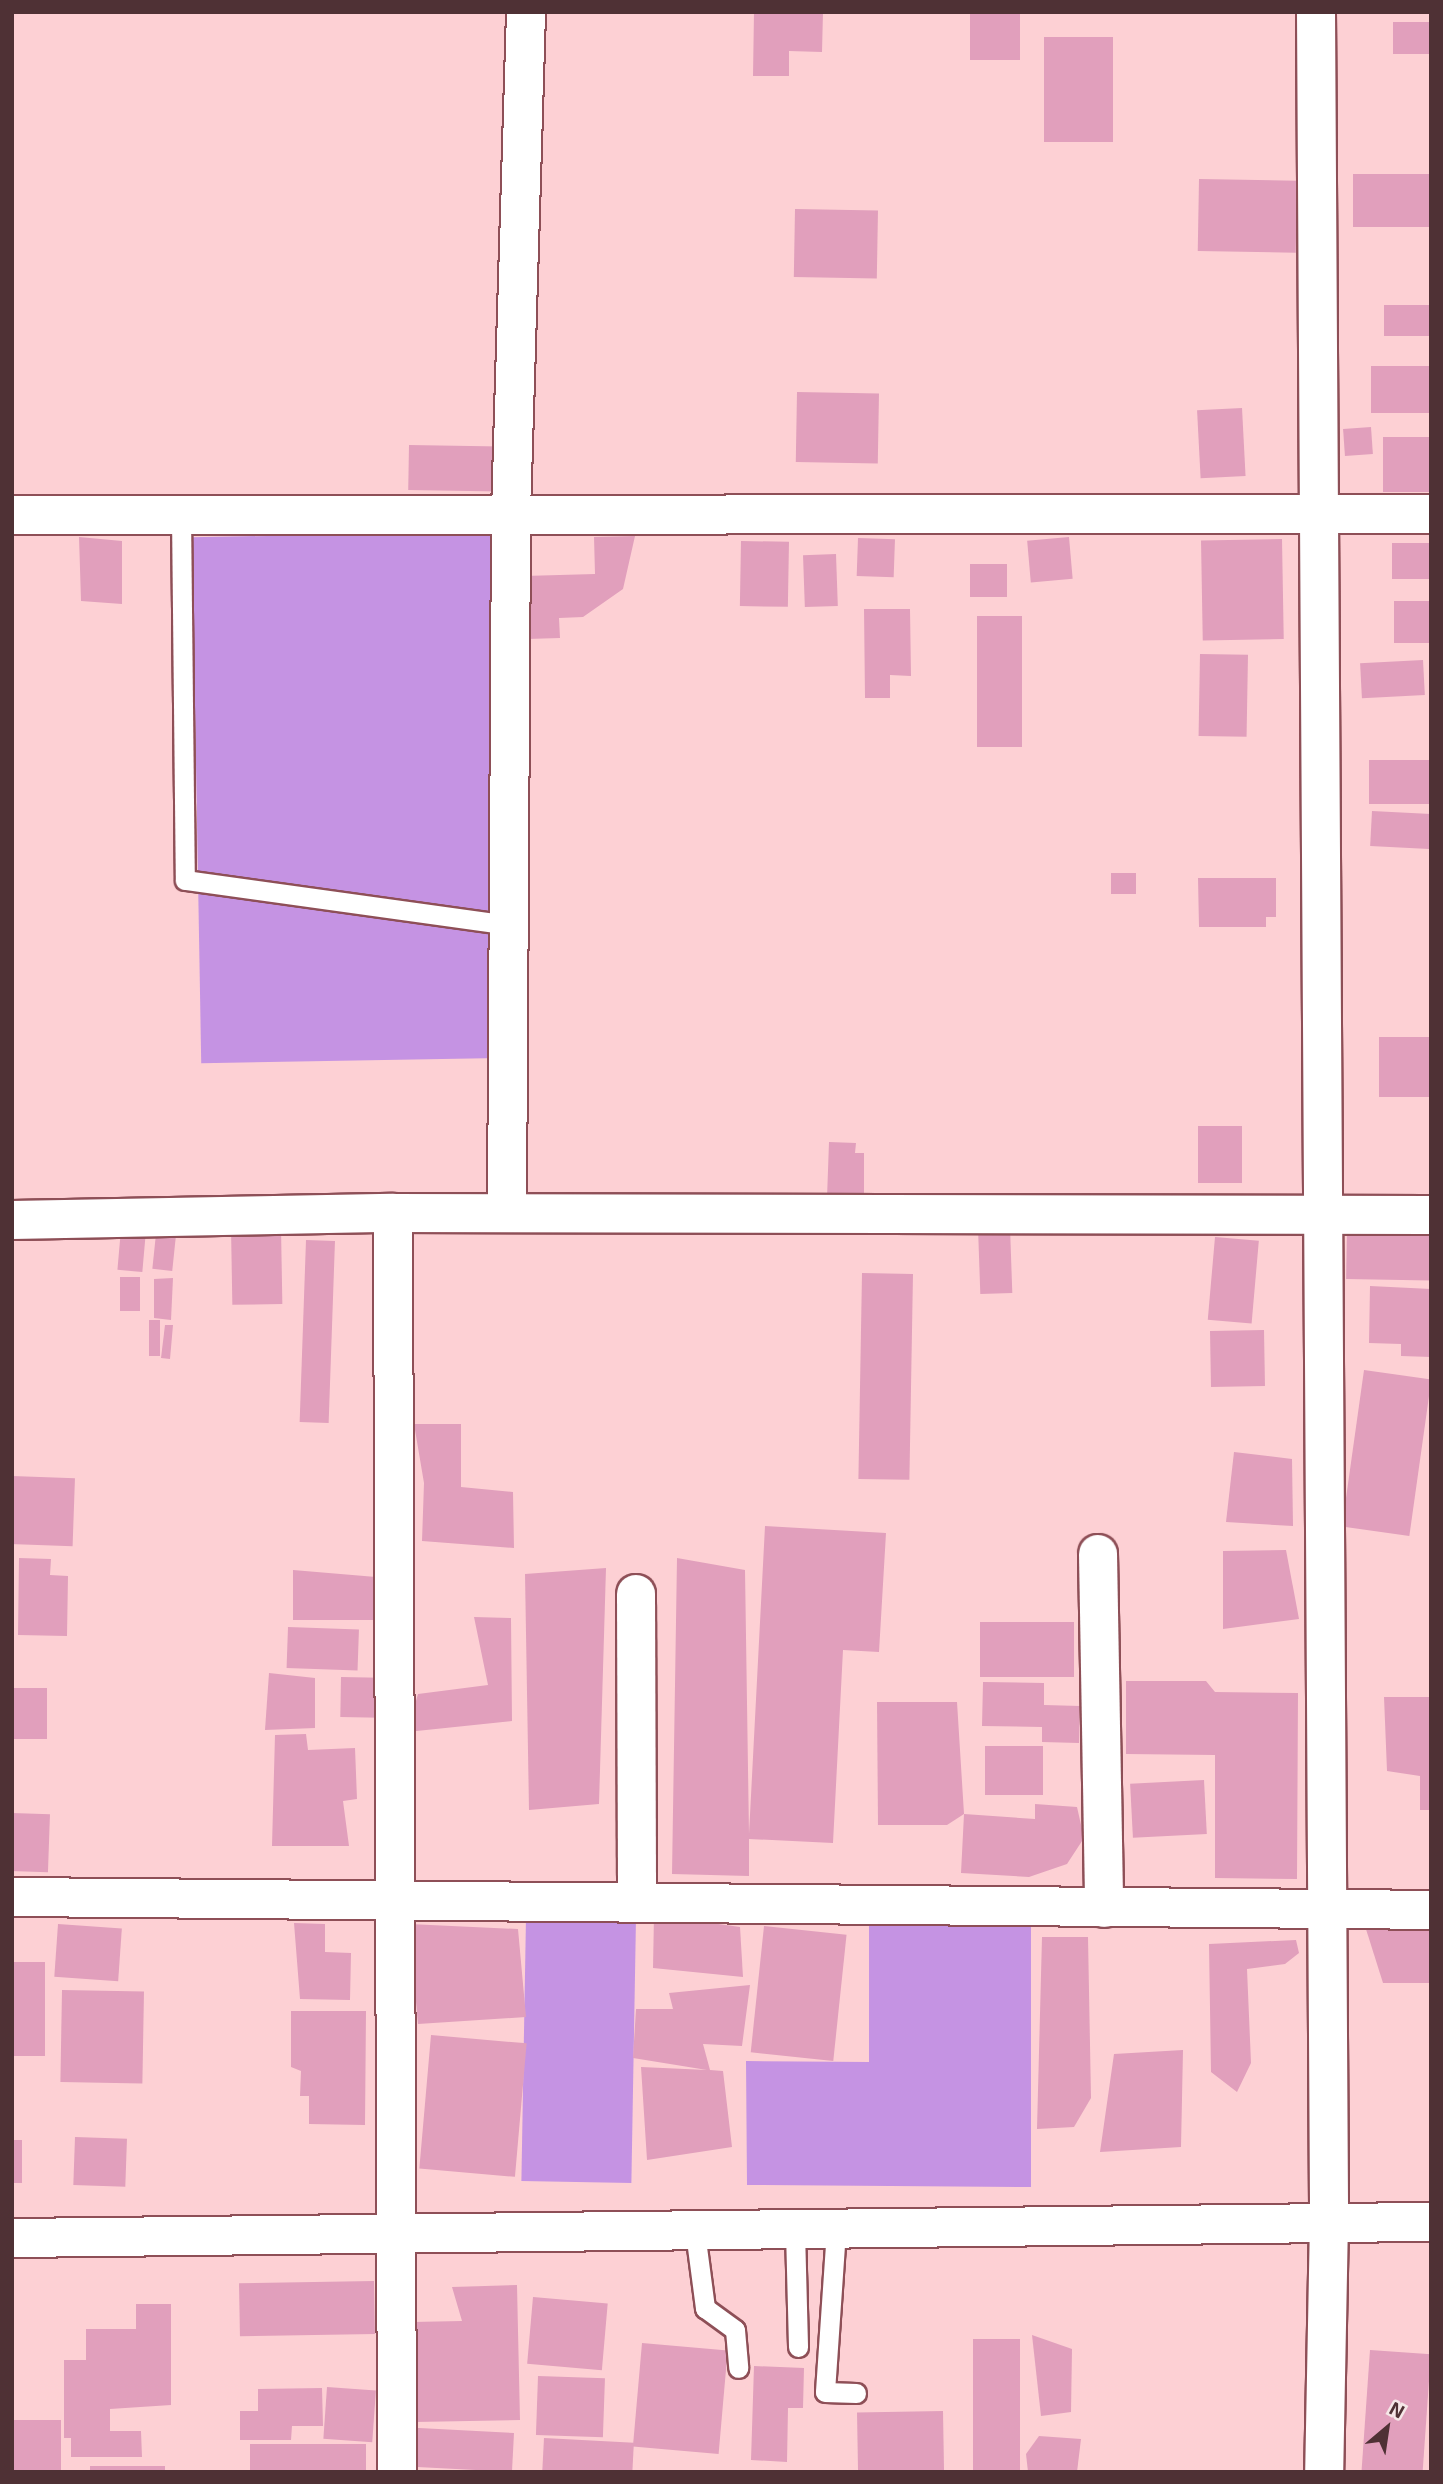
<!DOCTYPE html>
<html>
<head>
<meta charset="utf-8">
<style>
	body { margin:0 }
	#map { position:relative; width:1443px; height:2484px; overflow:hidden; background:#fdd0d4; font-family:"Exo 2",sans-serif }
	div>[style] { position:absolute }
	[style*='--x'] { left:calc(var(--x)*1px); top:calc(var(--y)*1px); width:calc(var(--w)*1px); rotate:calc(var(--a)*1deg) }
	.green>* { inset:0; background:#c593e3; transform-origin:0 0 }
	.building>* { inset:0; background:#e19fbc; transform-origin:0 0 }
	.roads { filter:drop-shadow(2px 0 #8e4f57) drop-shadow(-2px 0 #8e4f57) drop-shadow(0 2px #8e4f57) drop-shadow(0 -2px #8e4f57) }
	.service>* { height:19px; margin:-9.5px; padding:0 9.5px; transform-origin:9.5px; border-radius:9.5px; background:#fff }
	.minor>* { height:38px; margin:-19px; padding:0 19px; transform-origin:19px; border-radius:19px; background:#fff }
	.tertiary>* { height:38px; margin:-19px; padding:0 19px; transform-origin:19px; border-radius:19px; background:#fff }
	span { translate:-50% -50%; white-space:nowrap; text-align:center; line-height:1.15; -webkit-text-stroke:6px #f5e6e7; paint-order:stroke }
	.frame { position:absolute; inset:0; border:14px solid #4f3135; pointer-events:none }
	.north { position:absolute; left:1352px; top:2393px; width:70px; height:70px; -webkit-text-stroke:5px #f5e6e7; paint-order:stroke; rotate:29deg; font-size:19px; font-weight:700; line-height:28px; text-align:center; color:#4f3135 }
	.north::after { content:''; display:block; margin:auto; width:24px; height:32px; background:#4f3135; clip-path:polygon(50% 0,100% 100%,50% 72%,0 100%) }
</style>
</head>
<body>
<div id="map">
	<div class="green">
		<i style="left:491px;top:532px;width:526px;height:299px;rotate:89deg"></i>
		<i style="left:526px;top:1917px;width:110px;height:264px;rotate:1deg"></i>
		<i style="clip-path:polygon(869px 1919px,1031px 1920px,1031px 2187px,747px 2185px,746px 2061px,869px 2062px)"></i>
	</div>
	<div class="building">
		<i style="clip-path:polygon(754px 12px,823px 12px,822px 52px,789px 51px,789px 76px,753px 76px)"></i>
		<i style="left:970px;top:12px;width:50px;height:48px"></i>
		<i style="left:1431px;top:22px;width:32px;height:38px;rotate:90deg"></i>
		<i style="left:1044px;top:37px;width:69px;height:105px"></i>
		<i style="left:1353px;top:174px;width:78px;height:53px"></i>
		<i style="left:1199px;top:179px;width:98px;height:72px;rotate:1deg"></i>
		<i style="left:795px;top:209px;width:83px;height:68px;rotate:1deg"></i>
		<i style="left:1431px;top:305px;width:31px;height:47px;rotate:90deg"></i>
		<i style="left:1431px;top:366px;width:47px;height:60px;rotate:90deg"></i>
		<i style="left:797px;top:392px;width:82px;height:70px;rotate:1deg"></i>
		<i style="left:1242px;top:408px;width:68px;height:45px;rotate:87deg"></i>
		<i style="left:1371px;top:427px;width:27px;height:28px;rotate:86deg"></i>
		<i style="left:1431px;top:437px;width:55px;height:48px;rotate:90deg"></i>
		<i style="left:409px;top:445px;width:92px;height:45px;rotate:1deg"></i>
		<i style="clip-path:polygon(635px 536px,623px 589px,583px 617px,559px 618px,560px 638px,527px 639px,524px 576px,595px 574px,594px 537px)"></i>
		<i style="clip-path:polygon(79px 537px,122px 541px,122px 604px,81px 601px)"></i>
		<i style="left:1069px;top:537px;width:42px;height:42px;rotate:85deg"></i>
		<i style="left:858px;top:538px;width:37px;height:38px;rotate:2deg"></i>
		<i style="left:1282px;top:539px;width:100px;height:81px;rotate:89deg"></i>
		<i style="left:741px;top:541px;width:48px;height:65px;rotate:1deg"></i>
		<i style="left:1431px;top:543px;width:36px;height:39px;rotate:90deg"></i>
		<i style="left:836px;top:554px;width:52px;height:33px;rotate:88deg"></i>
		<i style="left:970px;top:564px;width:37px;height:33px"></i>
		<i style="left:1431px;top:601px;width:42px;height:37px;rotate:90deg"></i>
		<i style="clip-path:polygon(864px 609px,910px 609px,911px 676px,890px 675px,890px 698px,865px 698px)"></i>
		<i style="left:977px;top:616px;width:45px;height:131px"></i>
		<i style="left:1200px;top:654px;width:48px;height:82px;rotate:1deg"></i>
		<i style="left:1423px;top:660px;width:35px;height:63px;rotate:87deg"></i>
		<i style="left:1431px;top:760px;width:44px;height:62px;rotate:90deg"></i>
		<i style="left:1372px;top:811px;width:59px;height:35px;rotate:3deg"></i>
		<i style="left:1111px;top:873px;width:25px;height:21px"></i>
		<i style="clip-path:polygon(1198px 878px,1276px 878px,1276px 917px,1266px 917px,1266px 927px,1199px 927px)"></i>
		<i style="left:1431px;top:1037px;width:60px;height:52px;rotate:90deg"></i>
		<i style="left:1198px;top:1126px;width:44px;height:57px"></i>
		<i style="clip-path:polygon(829px 1142px,856px 1143px,855px 1153px,864px 1153px,864px 1197px,827px 1198px)"></i>
		<i style="left:281px;top:1227px;width:77px;height:50px;rotate:89deg"></i>
		<i style="left:1010px;top:1227px;width:66px;height:32px;rotate:88deg"></i>
		<i style="left:121px;top:1229px;width:25px;height:41px;rotate:5deg"></i>
		<i style="left:1347px;top:1229px;width:84px;height:50px;rotate:1deg"></i>
		<i style="left:156px;top:1234px;width:20px;height:35px;rotate:6deg"></i>
		<i style="left:1215px;top:1237px;width:44px;height:83px;rotate:5deg"></i>
		<i style="left:306px;top:1240px;width:29px;height:182px;rotate:2deg"></i>
		<i style="left:862px;top:1273px;width:51px;height:206px;rotate:1deg"></i>
		<i style="left:120px;top:1277px;width:20px;height:34px"></i>
		<i style="clip-path:polygon(173px 1278px,171px 1320px,154px 1318px,154px 1279px)"></i>
		<i style="clip-path:polygon(1370px 1286px,1431px 1289px,1431px 1357px,1401px 1356px,1401px 1344px,1369px 1343px)"></i>
		<i style="left:149px;top:1320px;width:11px;height:36px"></i>
		<i style="clip-path:polygon(165px 1325px,173px 1325px,170px 1359px,161px 1358px)"></i>
		<i style="left:1264px;top:1330px;width:56px;height:54px;rotate:89deg"></i>
		<i style="left:1364px;top:1370px;width:68px;height:158px;rotate:8deg"></i>
		<i style="clip-path:polygon(414px 1424px,461px 1424px,461px 1487px,513px 1492px,514px 1548px,422px 1541px,424px 1483px)"></i>
		<i style="clip-path:polygon(1234px 1452px,1292px 1459px,1293px 1526px,1226px 1522px)"></i>
		<i style="left:12px;top:1476px;width:63px;height:68px;rotate:2deg"></i>
		<i style="clip-path:polygon(765px 1526px,886px 1533px,879px 1652px,843px 1650px,833px 1843px,749px 1839px,749px 1876px,672px 1874px,677px 1558px,745px 1570px,749px 1834px)"></i>
		<i style="clip-path:polygon(1286px 1550px,1299px 1619px,1223px 1629px,1223px 1551px)"></i>
		<i style="clip-path:polygon(19px 1558px,51px 1559px,50px 1575px,68px 1576px,67px 1636px,18px 1635px)"></i>
		<i style="clip-path:polygon(606px 1568px,599px 1804px,529px 1810px,525px 1574px)"></i>
		<i style="clip-path:polygon(293px 1570px,376px 1577px,375px 1620px,293px 1620px)"></i>
		<i style="clip-path:polygon(474px 1617px,511px 1618px,512px 1721px,407px 1732px,418px 1694px,488px 1685px)"></i>
		<i style="left:980px;top:1622px;width:94px;height:55px"></i>
		<i style="left:288px;top:1627px;width:71px;height:41px;rotate:2deg"></i>
		<i style="clip-path:polygon(269px 1673px,315px 1678px,315px 1728px,265px 1730px)"></i>
		<i style="left:341px;top:1677px;width:40px;height:40px;rotate:1deg"></i>
		<i style="clip-path:polygon(1126px 1681px,1206px 1681px,1215px 1692px,1298px 1693px,1297px 1879px,1215px 1878px,1215px 1755px,1126px 1754px)"></i>
		<i style="clip-path:polygon(983px 1682px,1044px 1683px,1044px 1705px,1080px 1706px,1079px 1743px,1042px 1742px,1042px 1727px,982px 1726px)"></i>
		<i style="left:12px;top:1688px;width:35px;height:51px"></i>
		<i style="clip-path:polygon(1384px 1697px,1431px 1697px,1431px 1810px,1420px 1810px,1420px 1776px,1387px 1771px)"></i>
		<i style="clip-path:polygon(877px 1702px,957px 1702px,964px 1814px,947px 1825px,878px 1825px)"></i>
		<i style="clip-path:polygon(306px 1734px,308px 1750px,355px 1748px,357px 1799px,343px 1801px,349px 1846px,272px 1846px,275px 1735px)"></i>
		<i style="left:985px;top:1746px;width:58px;height:49px"></i>
		<i style="left:1204px;top:1780px;width:54px;height:74px;rotate:87deg"></i>
		<i style="clip-path:polygon(1035px 1804px,1077px 1807px,1084px 1838px,1067px 1864px,1029px 1877px,961px 1873px,964px 1814px,1035px 1819px)"></i>
		<i style="left:12px;top:1813px;width:38px;height:58px;rotate:2deg"></i>
		<i style="clip-path:polygon(654px 1915px,740px 1927px,743px 1977px,653px 1968px)"></i>
		<i style="clip-path:polygon(294px 1923px,325px 1924px,325px 1952px,351px 1953px,350px 2000px,300px 1999px)"></i>
		<i style="left:58px;top:1924px;width:64px;height:53px;rotate:4deg"></i>
		<i style="clip-path:polygon(409px 1924px,518px 1929px,526px 2017px,418px 2024px)"></i>
		<i style="left:764px;top:1926px;width:83px;height:127px;rotate:6deg"></i>
		<i style="clip-path:polygon(1365px 1926px,1431px 1930px,1431px 1983px,1383px 1983px)"></i>
		<i style="clip-path:polygon(1042px 1937px,1088px 1937px,1091px 2098px,1074px 2127px,1037px 2129px)"></i>
		<i style="clip-path:polygon(1296px 1940px,1299px 1953px,1285px 1964px,1247px 1969px,1251px 2063px,1237px 2092px,1211px 2072px,1209px 1944px)"></i>
		<i style="left:12px;top:1962px;width:33px;height:94px"></i>
		<i style="clip-path:polygon(750px 1985px,742px 2046px,703px 2044px,710px 2070px,723px 2071px,732px 2147px,647px 2160px,641px 2067px,707px 2070px,633px 2058px,636px 2009px,673px 2009px,669px 1993px)"></i>
		<i style="left:62px;top:1990px;width:82px;height:92px;rotate:1deg"></i>
		<i style="clip-path:polygon(291px 2011px,366px 2011px,365px 2125px,309px 2124px,309px 2096px,300px 2096px,301px 2071px,291px 2067px)"></i>
		<i style="left:431px;top:2035px;width:96px;height:134px;rotate:5deg"></i>
		<i style="clip-path:polygon(1183px 2050px,1181px 2147px,1100px 2152px,1114px 2054px)"></i>
		<i style="left:75px;top:2137px;width:52px;height:48px;rotate:2deg"></i>
		<i style="left:12px;top:2140px;width:10px;height:43px"></i>
		<i style="left:374px;top:2281px;width:53px;height:135px;rotate:89deg"></i>
		<i style="clip-path:polygon(517px 2285px,520px 2420px,415px 2422px,412px 2322px,462px 2321px,452px 2287px)"></i>
		<i style="left:533px;top:2297px;width:75px;height:67px;rotate:5deg"></i>
		<i style="clip-path:polygon(136px 2304px,171px 2304px,171px 2405px,110px 2409px,110px 2431px,141px 2431px,142px 2457px,71px 2457px,71px 2438px,64px 2438px,64px 2360px,86px 2360px,86px 2329px,136px 2329px)"></i>
		<i style="clip-path:polygon(1032px 2335px,1072px 2349px,1071px 2412px,1041px 2416px)"></i>
		<i style="left:973px;top:2339px;width:47px;height:133px"></i>
		<i style="left:642px;top:2343px;width:86px;height:104px;rotate:5deg"></i>
		<i style="left:1370px;top:2350px;width:61px;height:122px;rotate:4deg"></i>
		<i style="clip-path:polygon(754px 2366px,804px 2368px,803px 2408px,788px 2408px,787px 2462px,751px 2460px)"></i>
		<i style="left:538px;top:2376px;width:67px;height:59px;rotate:2deg"></i>
		<i style="left:327px;top:2387px;width:49px;height:52px;rotate:4deg"></i>
		<i style="clip-path:polygon(322px 2388px,323px 2426px,292px 2426px,291px 2440px,240px 2440px,240px 2411px,258px 2411px,258px 2389px)"></i>
		<i style="left:943px;top:2411px;width:59px;height:86px;rotate:89deg"></i>
		<i style="left:12px;top:2420px;width:49px;height:52px"></i>
		<i style="left:514px;top:2433px;width:39px;height:100px;rotate:93deg"></i>
		<i style="clip-path:polygon(1039px 2436px,1081px 2439px,1077px 2472px,1028px 2472px,1026px 2454px)"></i>
		<i style="left:544px;top:2438px;width:90px;height:34px;rotate:3deg"></i>
		<i style="left:250px;top:2444px;width:116px;height:28px"></i>
		<i style="left:90px;top:2466px;width:75px;height:6px"></i>
	</div>
	<div class="roads">
		<div class="service">
			<i style="--x:181;--y:514;--w:366;--a:89.4"></i>
			<i style="--x:185;--y:880;--w:326;--a:7.9"></i>
			<i style="--x:836;--y:2230;--w:162;--a:93.9"></i>
			<i style="--x:825;--y:2392;--w:31;--a:2"></i>
			<i style="--x:795;--y:2231;--w:116;--a:88.5"></i>
			<i style="--x:695;--y:2232;--w:77;--a:82.5"></i>
			<i style="--x:705;--y:2308;--w:37;--a:36"></i>
			<i style="--x:735;--y:2330;--w:38;--a:85"></i>
		</div>
		<div class="minor">
			<i style="--x:12;--y:515;--w:1419;--a:-0.04"></i>
			<i style="--x:393;--y:1213;--w:1259;--a:89.82"></i>
			<i style="--x:507;--y:1213;--w:701;--a:-89.67"></i>
			<i style="--x:511;--y:512;--w:500;--a:-88.28"></i>
			<i style="--x:12;--y:1220;--w:381;--a:-1.1"></i>
			<i style="--x:393;--y:1213;--w:1038;--a:0.11"></i>
			<i style="--x:1098;--y:1554;--w:354;--a:89"></i>
			<i style="--x:636;--y:1594;--w:306;--a:89.8"></i>
			<i style="--x:12;--y:1897;--w:1419;--a:0.52"></i>
		</div>
		<div class="tertiary">
			<i style="--x:1316;--y:12;--w:2209;--a:89.66"></i>
			<i style="--x:1329;--y:2221;--w:251;--a:91.1"></i>
			<i style="--x:12;--y:2238;--w:1419;--a:-0.65"></i>
		</div>
	</div>
	<div class="frame"></div>
	<div class="north">N</div>
</div>
</body>
</html>
